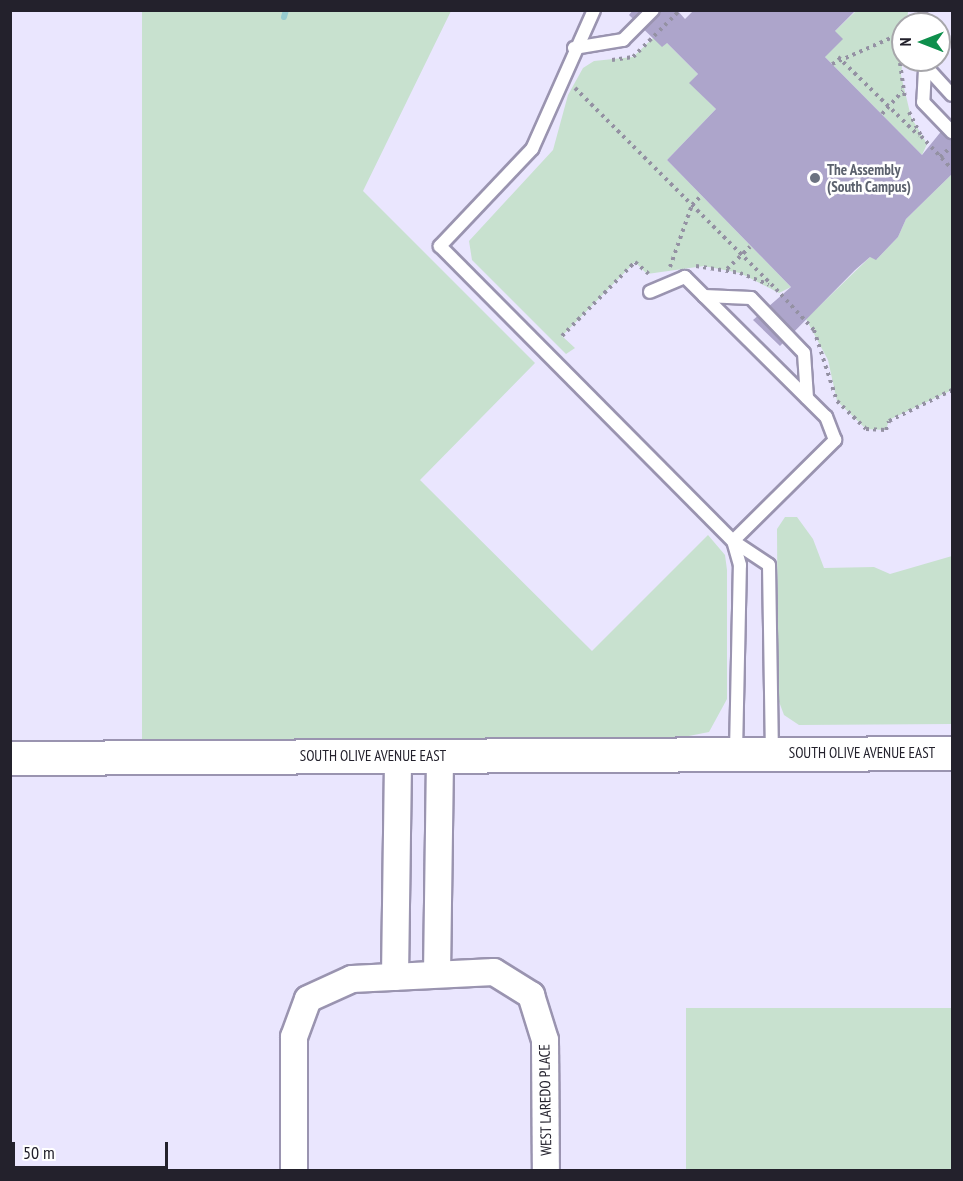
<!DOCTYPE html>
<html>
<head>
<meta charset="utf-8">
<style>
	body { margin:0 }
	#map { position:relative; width:963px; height:1181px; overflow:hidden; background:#eae6fe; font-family:"PT Sans Narrow",sans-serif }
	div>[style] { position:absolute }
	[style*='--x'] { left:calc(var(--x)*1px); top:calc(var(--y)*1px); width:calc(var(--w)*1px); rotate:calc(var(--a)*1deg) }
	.green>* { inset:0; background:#c8e1cf; transform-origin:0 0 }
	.stream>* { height:6px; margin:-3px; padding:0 3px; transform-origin:3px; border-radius:3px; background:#97ccd0 }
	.building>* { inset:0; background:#ada5cb }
	.path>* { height:4px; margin-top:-2px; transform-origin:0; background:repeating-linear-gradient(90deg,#9491a3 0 3px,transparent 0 7.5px) }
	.roads { filter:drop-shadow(2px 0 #9a94b0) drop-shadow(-2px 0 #9a94b0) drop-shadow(0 2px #9a94b0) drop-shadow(0 -2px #9a94b0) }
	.lane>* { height:12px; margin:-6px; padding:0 6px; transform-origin:6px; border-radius:6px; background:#fff }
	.street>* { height:26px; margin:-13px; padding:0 13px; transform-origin:13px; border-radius:13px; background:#fff }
	.secondary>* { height:33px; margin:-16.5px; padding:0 16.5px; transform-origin:16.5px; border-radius:16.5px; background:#fff }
	.dots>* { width:16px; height:16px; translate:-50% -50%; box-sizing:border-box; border:3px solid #fff; border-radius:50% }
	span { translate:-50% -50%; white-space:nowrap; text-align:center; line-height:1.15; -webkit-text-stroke:5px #fff; paint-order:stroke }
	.worship-label { font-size:15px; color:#5b616d; font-weight:700 }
	.left { translate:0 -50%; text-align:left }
	.street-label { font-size:15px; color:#23212c }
	.frame { position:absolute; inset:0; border:12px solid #23212c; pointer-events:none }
	.north { position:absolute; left:891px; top:12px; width:60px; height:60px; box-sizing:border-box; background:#fff; border:2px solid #a7a6ab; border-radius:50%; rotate:270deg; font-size:16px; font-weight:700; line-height:24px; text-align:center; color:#23212c }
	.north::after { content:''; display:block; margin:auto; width:21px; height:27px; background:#0e8f4c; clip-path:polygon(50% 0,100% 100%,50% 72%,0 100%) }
	.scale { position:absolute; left:12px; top:1142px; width:156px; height:27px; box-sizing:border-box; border:3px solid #23212c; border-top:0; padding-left:8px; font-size:18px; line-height:21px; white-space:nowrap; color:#23212c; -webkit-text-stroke:4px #fff; paint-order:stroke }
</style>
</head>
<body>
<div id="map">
	<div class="green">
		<i style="clip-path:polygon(142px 11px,451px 11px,363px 191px,535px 363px,420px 480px,592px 651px,708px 535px,725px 555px,727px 570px,727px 699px,709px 732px,638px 746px,142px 748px)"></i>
		<i style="clip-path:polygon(856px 11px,908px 12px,901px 75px,911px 117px,927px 144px,922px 155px,825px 57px,835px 31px)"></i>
		<i style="clip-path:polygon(653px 38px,667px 43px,698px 74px,690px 83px,716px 109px,667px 160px,791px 287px,779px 293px,740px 273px,704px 266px,647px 274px,635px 262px,562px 336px,575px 348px,566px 354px,472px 260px,469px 241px,553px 150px,568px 95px,583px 68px,594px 61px,633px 57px)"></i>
		<i style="clip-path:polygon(952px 174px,952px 390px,889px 420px,886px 430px,866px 429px,837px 401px,828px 360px,806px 319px,870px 257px,877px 259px,898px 237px,906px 219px)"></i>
		<i style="clip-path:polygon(785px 517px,797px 517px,813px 539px,824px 568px,874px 567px,890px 574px,952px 556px,952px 724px,799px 725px,784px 715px,778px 699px,777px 529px)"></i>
		<i style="left:952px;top:1008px;width:162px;height:266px;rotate:90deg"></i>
	</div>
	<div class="stream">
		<i style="--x:284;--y:17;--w:7;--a:-74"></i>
	</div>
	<div class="building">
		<i style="clip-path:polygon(633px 10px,677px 10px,685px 19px,694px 10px,856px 10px,835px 31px,843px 39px,825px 57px,922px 155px,952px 118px,952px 174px,906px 219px,898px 237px,876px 260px,870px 257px,855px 270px,780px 346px,753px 320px,791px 287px,667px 160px,716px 109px,689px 83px,698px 74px,667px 43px,662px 47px,629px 15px)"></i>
	</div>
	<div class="path">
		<i style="--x:903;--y:26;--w:37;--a:95"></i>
		<i style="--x:900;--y:63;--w:37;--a:82"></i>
		<i style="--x:838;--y:57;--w:113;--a:44.3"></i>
		<i style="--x:612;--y:60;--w:21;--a:-8"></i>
		<i style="--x:633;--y:57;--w:66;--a:-45"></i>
		<i style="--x:832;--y:64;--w:77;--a:-23.9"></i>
		<i style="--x:575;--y:88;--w:284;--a:45"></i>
		<i style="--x:909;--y:112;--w:27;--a:63"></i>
		<i style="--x:921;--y:136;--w:45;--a:46.8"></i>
		<i style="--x:882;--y:114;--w:31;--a:-48"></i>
		<i style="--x:940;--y:157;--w:15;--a:-42"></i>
		<i style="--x:696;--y:266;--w:45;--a:9"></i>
		<i style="--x:740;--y:273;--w:31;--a:22"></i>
		<i style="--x:670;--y:267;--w:66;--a:-70.5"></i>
		<i style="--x:692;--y:205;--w:14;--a:-45"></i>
		<i style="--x:727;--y:269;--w:32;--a:-44"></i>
		<i style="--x:776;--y:289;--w:56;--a:47.2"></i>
		<i style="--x:814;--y:330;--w:75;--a:72.1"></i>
		<i style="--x:837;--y:401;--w:40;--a:44"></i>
		<i style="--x:866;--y:429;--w:20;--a:3"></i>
		<i style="--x:886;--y:430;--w:9;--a:-72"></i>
		<i style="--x:889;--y:421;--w:70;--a:-26.2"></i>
		<i style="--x:562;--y:336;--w:104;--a:-45.4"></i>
		<i style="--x:635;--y:262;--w:18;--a:41"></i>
	</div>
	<div class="roads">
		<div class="lane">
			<i style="--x:594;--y:10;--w:152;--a:114"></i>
			<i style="--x:532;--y:149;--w:134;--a:133.5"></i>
			<i style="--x:440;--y:246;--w:416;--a:45.2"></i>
			<i style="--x:733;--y:541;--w:144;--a:-44.7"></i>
			<i style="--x:835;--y:440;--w:25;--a:-111"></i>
			<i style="--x:826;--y:417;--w:199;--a:-135.2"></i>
			<i style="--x:685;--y:277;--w:38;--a:157"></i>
			<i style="--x:921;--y:24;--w:5;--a:-68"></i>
			<i style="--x:574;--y:48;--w:50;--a:-9.3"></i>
			<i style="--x:623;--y:40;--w:42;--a:-45"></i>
			<i style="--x:920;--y:60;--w:47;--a:47.6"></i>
			<i style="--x:925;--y:69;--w:33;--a:93"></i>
			<i style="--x:923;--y:102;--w:42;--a:46"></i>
			<i style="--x:704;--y:296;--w:47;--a:2.4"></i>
			<i style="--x:751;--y:298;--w:76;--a:46.1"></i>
			<i style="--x:804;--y:353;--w:45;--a:86.2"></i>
			<i style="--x:736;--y:752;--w:187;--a:-88.8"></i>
			<i style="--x:740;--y:565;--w:25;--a:-106"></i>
			<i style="--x:733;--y:541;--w:43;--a:33.7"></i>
			<i style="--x:769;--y:565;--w:187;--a:89.1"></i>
		</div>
		<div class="street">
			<i style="--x:437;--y:974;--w:218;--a:-89.2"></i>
			<i style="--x:395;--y:977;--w:221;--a:-89.2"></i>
			<i style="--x:294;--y:1170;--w:133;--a:-90"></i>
			<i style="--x:294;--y:1037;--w:40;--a:-69.8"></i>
			<i style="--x:308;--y:999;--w:48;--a:-24.4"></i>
			<i style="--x:352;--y:979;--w:142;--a:-2.8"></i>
			<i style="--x:494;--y:972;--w:44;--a:31.9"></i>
			<i style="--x:531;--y:995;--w:47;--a:72.7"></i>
			<i style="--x:545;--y:1040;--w:130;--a:89.6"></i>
		</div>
		<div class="secondary">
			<i style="--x:10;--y:758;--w:942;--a:-0.3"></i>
		</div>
	</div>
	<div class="dots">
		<i style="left:815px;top:178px;background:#6b7280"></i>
	</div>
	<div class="worship-label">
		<span class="left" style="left:827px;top:178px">The Assembly<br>(South Campus)</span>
	</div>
	<div class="street-label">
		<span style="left:862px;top:753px">SOUTH OLIVE AVENUE EAST</span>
		<span style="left:373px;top:756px">SOUTH OLIVE AVENUE EAST</span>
		<span style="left:545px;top:1100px;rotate:-91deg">WEST LAREDO PLACE</span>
	</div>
	<div class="frame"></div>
	<div class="north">N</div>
	<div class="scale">50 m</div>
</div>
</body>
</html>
